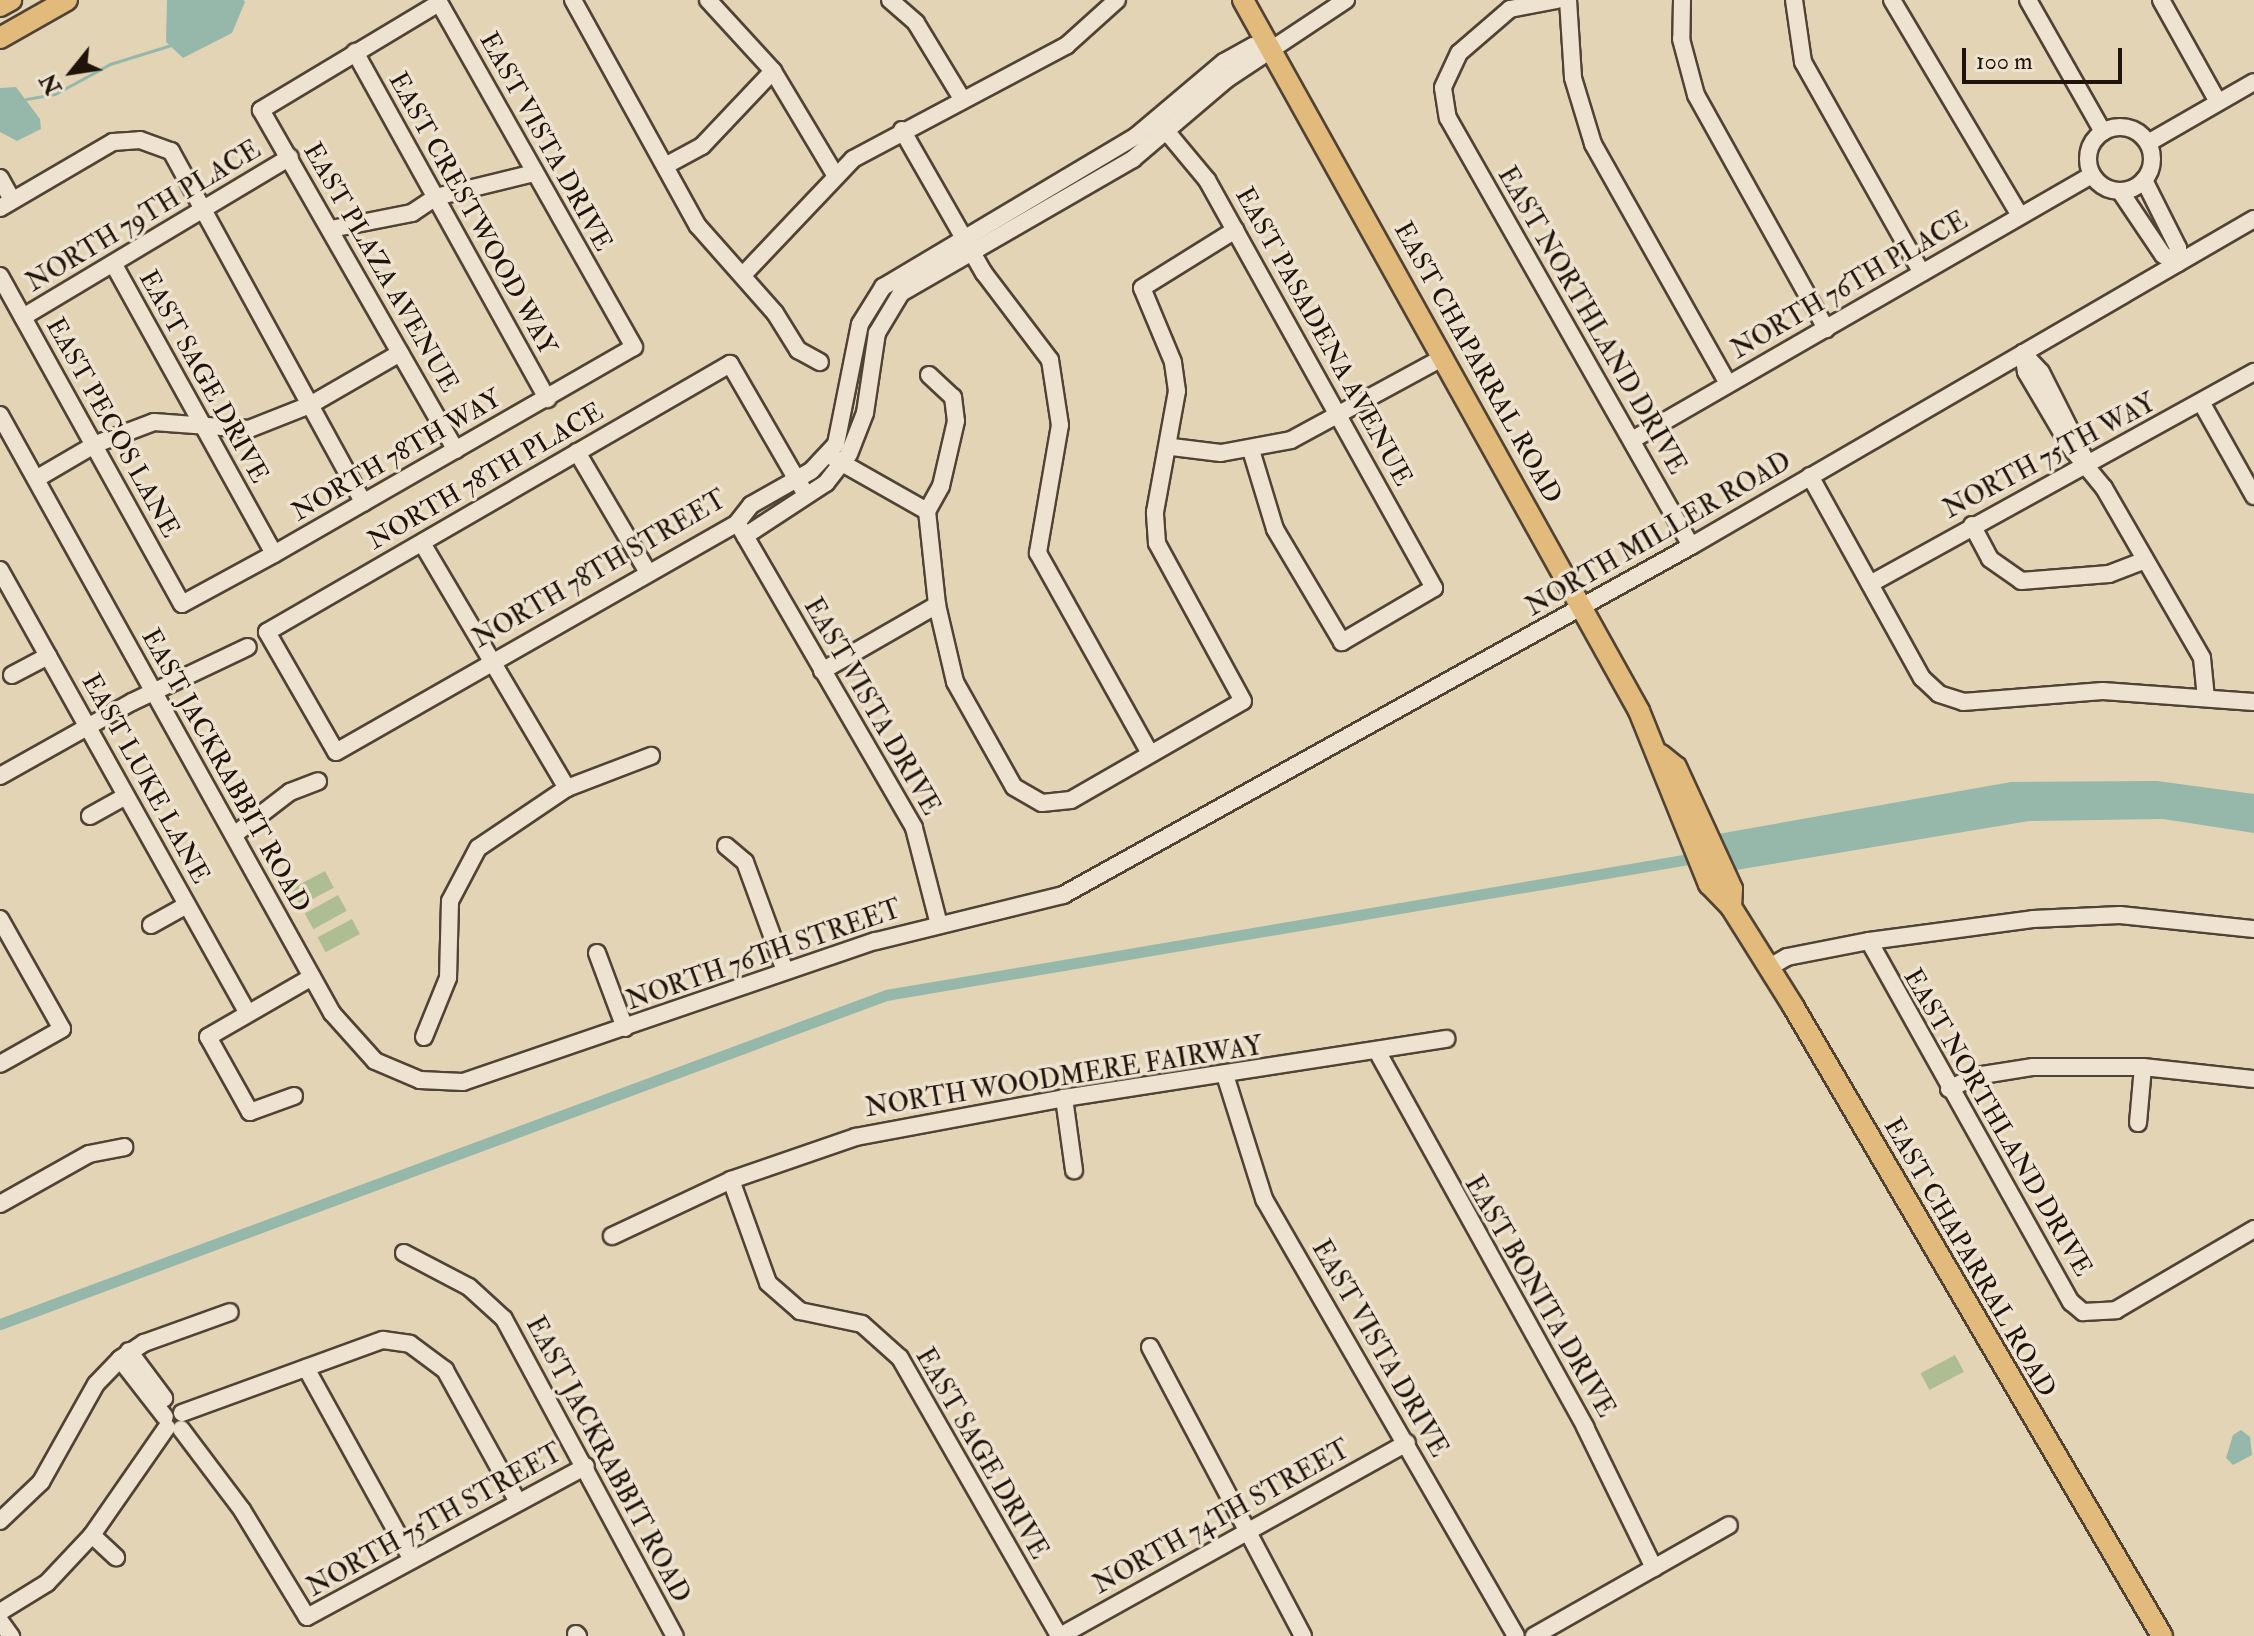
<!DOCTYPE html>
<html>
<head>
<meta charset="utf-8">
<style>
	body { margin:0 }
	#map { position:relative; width:2254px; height:1636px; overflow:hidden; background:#e4d4b6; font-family:"IM FELL Double Pica",serif }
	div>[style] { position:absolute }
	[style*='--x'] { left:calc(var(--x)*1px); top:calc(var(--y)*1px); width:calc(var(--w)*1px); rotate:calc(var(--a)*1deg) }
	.green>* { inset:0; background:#afbe92; transform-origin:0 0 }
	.water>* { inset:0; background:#96b8ab }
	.stream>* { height:3px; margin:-1.5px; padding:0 1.5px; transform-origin:1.5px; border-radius:1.5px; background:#96b8ab }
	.canal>* { height:11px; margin:-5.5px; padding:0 5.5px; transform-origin:5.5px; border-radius:5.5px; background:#96b8ab }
	.roads { filter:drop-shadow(2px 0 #514334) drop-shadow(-2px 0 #514334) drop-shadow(0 2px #514334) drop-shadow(0 -2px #514334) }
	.minor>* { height:16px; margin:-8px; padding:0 8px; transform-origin:8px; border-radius:8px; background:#ede3d0 }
	.minor>.ring { margin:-8px; padding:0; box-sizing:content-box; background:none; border:16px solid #ede3d0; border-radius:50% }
	.major>* { height:20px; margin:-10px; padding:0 10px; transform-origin:10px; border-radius:10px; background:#e2ba7b }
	span { translate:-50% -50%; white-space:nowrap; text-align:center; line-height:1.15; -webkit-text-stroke:7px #ede3d0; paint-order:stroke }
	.street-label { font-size:26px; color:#201309 }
	.north { position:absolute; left:32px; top:32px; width:80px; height:80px; -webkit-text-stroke:6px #ede3d0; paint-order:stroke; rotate:240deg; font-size:22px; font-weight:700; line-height:32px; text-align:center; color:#201309 }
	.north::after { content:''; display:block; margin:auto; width:28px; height:36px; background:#201309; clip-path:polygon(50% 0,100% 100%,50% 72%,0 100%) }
	.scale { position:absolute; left:1962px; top:48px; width:160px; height:36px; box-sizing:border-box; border:4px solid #201309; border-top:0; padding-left:10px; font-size:24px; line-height:28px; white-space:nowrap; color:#201309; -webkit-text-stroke:6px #ede3d0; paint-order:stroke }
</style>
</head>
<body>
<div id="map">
	<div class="green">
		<i style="left:325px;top:871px;width:19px;height:38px;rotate:62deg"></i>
		<i style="left:338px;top:895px;width:18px;height:38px;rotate:61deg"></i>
		<i style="left:352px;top:919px;width:17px;height:39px;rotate:62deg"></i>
		<i style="left:1955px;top:1355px;width:19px;height:39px;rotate:62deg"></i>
	</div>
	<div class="water">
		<i style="clip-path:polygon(167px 0,244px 0,245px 2px,232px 33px,183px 58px,166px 42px)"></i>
		<i style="clip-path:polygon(16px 87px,40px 119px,41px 129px,17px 141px,0 132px,0 88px)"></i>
		<i style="clip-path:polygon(2157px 781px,2254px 794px,2254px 833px,2163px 819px,2029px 821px,1736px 870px,1718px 834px,2011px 782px)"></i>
		<i style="clip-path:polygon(2241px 1430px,2250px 1437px,2252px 1455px,2233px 1465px,2226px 1458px,2233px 1435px)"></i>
	</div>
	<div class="stream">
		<i style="--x:26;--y:99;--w:29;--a:-10"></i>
		<i style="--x:55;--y:94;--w:63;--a:-28.6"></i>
		<i style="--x:110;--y:64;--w:64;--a:-17.3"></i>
	</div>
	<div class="canal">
		<i style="--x:0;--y:1324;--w:945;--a:-20.37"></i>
		<i style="--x:886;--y:995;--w:827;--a:-9.61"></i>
	</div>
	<div class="roads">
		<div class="minor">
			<i style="--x:573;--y:0;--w:258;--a:61.1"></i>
			<i style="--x:698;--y:226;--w:116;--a:48.5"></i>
			<i style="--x:775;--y:313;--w:44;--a:58.1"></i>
			<i style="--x:798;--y:350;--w:25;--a:29"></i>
			<i style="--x:708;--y:0;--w:96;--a:47.5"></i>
			<i style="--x:773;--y:71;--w:119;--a:59.1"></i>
			<i style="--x:890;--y:0;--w:35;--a:41"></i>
			<i style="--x:916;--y:23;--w:87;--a:58.7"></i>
			<i style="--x:1557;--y:0;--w:48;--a:169.2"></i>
			<i style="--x:1510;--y:9;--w:67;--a:139.2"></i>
			<i style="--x:1459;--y:53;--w:38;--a:115"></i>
			<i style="--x:1443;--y:88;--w:30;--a:81"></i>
			<i style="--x:1448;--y:118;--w:492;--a:60.4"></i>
			<i style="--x:1568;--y:0;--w:78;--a:86.3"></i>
			<i style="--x:1573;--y:78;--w:69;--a:73.1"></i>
			<i style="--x:1593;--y:144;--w:275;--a:60.6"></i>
			<i style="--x:1682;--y:0;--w:39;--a:91"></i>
			<i style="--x:1681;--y:39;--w:58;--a:75"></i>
			<i style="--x:1696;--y:95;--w:268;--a:60.9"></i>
			<i style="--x:1794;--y:0;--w:63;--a:81.7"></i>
			<i style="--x:1803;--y:62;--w:242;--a:60.6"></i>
			<i style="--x:1892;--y:0;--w:251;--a:59.3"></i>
			<i style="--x:2028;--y:0;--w:152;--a:60.4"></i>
			<i style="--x:2161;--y:0;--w:117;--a:60.8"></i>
			<i style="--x:355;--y:52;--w:397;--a:61"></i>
			<i style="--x:1157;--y:120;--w:78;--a:50.2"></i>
			<i style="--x:1207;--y:180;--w:467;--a:60.9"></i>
			<i style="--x:1434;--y:588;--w:107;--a:149.6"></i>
			<i style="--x:1342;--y:642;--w:131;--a:-120.7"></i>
			<i style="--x:1275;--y:529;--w:83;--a:-106.9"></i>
			<i class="ring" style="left:2088px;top:127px;width:48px;height:48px"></i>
			<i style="--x:902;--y:130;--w:165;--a:60.2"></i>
			<i style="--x:984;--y:273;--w:109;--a:52.8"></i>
			<i style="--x:1050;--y:360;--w:66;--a:81.3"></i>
			<i style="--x:1060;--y:425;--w:130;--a:99.8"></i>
			<i style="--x:1038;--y:553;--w:229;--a:60.8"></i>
			<i style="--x:2148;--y:143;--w:122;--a:-29.9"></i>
			<i style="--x:665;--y:166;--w:42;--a:-28.4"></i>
			<i style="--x:702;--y:146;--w:103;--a:-46.6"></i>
			<i style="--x:0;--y:178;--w:25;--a:61"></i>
			<i style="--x:2144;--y:180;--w:76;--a:63.4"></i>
			<i style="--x:2178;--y:248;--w:15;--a:90"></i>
			<i style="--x:2120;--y:191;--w:77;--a:56.1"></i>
			<i style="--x:2163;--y:255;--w:17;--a:28"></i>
			<i style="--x:0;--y:208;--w:131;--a:-30.3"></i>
			<i style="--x:113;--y:142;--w:27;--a:-4"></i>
			<i style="--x:140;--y:140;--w:33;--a:20"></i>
			<i style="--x:171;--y:151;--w:401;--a:61.3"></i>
			<i style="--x:331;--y:229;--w:83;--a:-11.2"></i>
			<i style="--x:412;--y:213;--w:29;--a:-34"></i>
			<i style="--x:436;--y:197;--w:101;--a:-13.8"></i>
			<i style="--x:114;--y:265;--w:330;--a:61"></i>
			<i style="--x:743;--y:275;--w:160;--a:-46.5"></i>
			<i style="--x:853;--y:159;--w:242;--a:-28"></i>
			<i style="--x:1067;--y:45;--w:67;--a:-42"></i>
			<i style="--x:0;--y:276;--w:375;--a:61"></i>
			<i style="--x:182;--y:604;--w:105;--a:-28.5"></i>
			<i style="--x:274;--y:554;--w:415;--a:-29.9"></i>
			<i style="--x:634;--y:347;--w:395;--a:-119.5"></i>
			<i style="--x:439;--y:3;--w:208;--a:149"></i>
			<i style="--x:261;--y:110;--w:392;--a:60.2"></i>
			<i style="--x:23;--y:317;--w:311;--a:-30.9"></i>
			<i style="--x:2023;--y:353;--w:19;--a:81"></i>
			<i style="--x:2026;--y:372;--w:88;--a:59.4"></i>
			<i style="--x:2071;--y:448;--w:52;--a:50.5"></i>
			<i style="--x:2104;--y:488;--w:196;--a:60"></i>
			<i style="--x:2202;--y:658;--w:40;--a:84.3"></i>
			<i style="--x:2023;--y:353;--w:26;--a:47"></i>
			<i style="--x:2041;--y:372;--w:100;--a:63.2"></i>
			<i style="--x:929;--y:375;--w:33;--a:43"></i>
			<i style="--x:953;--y:397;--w:24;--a:83"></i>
			<i style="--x:956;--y:421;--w:67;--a:103"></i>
			<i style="--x:941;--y:486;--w:29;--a:119"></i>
			<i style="--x:927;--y:511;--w:95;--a:83.9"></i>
			<i style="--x:937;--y:605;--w:79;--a:76.8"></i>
			<i style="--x:955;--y:682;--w:120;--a:60.7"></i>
			<i style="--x:1014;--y:787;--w:32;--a:30"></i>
			<i style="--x:1042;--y:803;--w:29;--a:-6"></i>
			<i style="--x:1071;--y:800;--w:198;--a:-29.9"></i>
			<i style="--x:1243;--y:701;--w:180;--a:-118.6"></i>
			<i style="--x:1157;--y:543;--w:31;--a:-94"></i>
			<i style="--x:1155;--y:512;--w:123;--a:-79.7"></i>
			<i style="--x:1177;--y:391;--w:29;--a:-98"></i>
			<i style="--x:1173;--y:362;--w:80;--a:-112.7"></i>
			<i style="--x:1142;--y:288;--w:110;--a:-31.9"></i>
			<i style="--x:2201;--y:402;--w:108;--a:60.6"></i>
			<i style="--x:0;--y:415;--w:684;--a:60.96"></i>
			<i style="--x:332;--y:1013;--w:64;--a:48.1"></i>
			<i style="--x:375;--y:1061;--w:49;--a:22.9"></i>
			<i style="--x:420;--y:1080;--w:43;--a:2.7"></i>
			<i style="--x:463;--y:1082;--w:436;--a:-18.9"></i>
			<i style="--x:876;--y:941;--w:193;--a:-13.8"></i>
			<i style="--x:1063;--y:895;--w:718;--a:-29.06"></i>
			<i style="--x:1691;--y:546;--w:651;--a:-30.15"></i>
			<i style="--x:1632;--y:440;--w:531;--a:-29.95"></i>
			<i style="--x:1172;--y:447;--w:49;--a:7"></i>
			<i style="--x:1221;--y:453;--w:71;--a:-10.5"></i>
			<i style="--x:1291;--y:440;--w:174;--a:-28.5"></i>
			<i style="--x:577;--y:452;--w:138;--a:59.5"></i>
			<i style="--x:835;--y:459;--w:106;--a:29.5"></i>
			<i style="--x:1810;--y:476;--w:231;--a:61"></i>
			<i style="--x:1922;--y:678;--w:23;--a:43"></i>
			<i style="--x:1939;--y:694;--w:25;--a:18"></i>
			<i style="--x:1963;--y:702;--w:140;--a:-4.5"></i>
			<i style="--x:2103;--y:691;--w:151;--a:4.2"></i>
			<i style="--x:36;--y:479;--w:69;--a:-30.3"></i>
			<i style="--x:96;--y:444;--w:62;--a:-20.8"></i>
			<i style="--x:154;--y:422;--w:95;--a:4.2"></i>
			<i style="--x:249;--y:429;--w:66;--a:-21.5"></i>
			<i style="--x:310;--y:405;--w:104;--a:-30"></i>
			<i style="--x:806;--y:495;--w:18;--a:-119"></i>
			<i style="--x:797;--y:479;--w:7;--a:-124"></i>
			<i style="--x:793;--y:473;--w:126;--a:-120"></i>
			<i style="--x:730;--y:364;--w:535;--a:149.94"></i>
			<i style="--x:267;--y:632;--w:138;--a:60.1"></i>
			<i style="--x:336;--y:752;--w:462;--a:-29.7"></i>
			<i style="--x:737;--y:523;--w:23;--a:-52"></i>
			<i style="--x:751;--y:505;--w:53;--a:-29.5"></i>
			<i style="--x:797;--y:479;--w:16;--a:-30"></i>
			<i style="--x:811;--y:471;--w:37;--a:-47"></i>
			<i style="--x:836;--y:444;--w:122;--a:-78.7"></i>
			<i style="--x:860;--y:324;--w:44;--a:-58.1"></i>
			<i style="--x:883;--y:287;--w:295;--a:-30.8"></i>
			<i style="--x:1136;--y:136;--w:115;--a:-40.1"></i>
			<i style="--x:1224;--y:62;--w:33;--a:-29"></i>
			<i style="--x:1253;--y:46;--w:17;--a:7"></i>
			<i style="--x:1972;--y:525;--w:38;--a:62"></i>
			<i style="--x:1990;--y:559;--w:38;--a:35"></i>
			<i style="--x:2021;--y:581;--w:88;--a:-4.5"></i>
			<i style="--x:2109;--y:574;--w:39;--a:-21"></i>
			<i style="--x:741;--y:529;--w:345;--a:59.9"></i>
			<i style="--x:914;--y:828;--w:100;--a:75.5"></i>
			<i style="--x:745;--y:536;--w:97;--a:-33.2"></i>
			<i style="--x:826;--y:483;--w:37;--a:-52"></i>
			<i style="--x:849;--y:454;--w:44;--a:-68.7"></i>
			<i style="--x:865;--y:413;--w:81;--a:-81.5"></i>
			<i style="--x:877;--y:333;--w:47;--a:-59"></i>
			<i style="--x:901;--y:293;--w:268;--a:-30"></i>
			<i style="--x:1133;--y:159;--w:123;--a:-40.4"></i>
			<i style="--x:1227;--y:79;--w:143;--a:-33.6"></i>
			<i style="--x:422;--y:543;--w:285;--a:59.4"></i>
			<i style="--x:0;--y:570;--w:506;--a:60.8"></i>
			<i style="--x:1870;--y:584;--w:439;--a:-28.9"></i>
			<i style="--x:822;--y:671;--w:133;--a:-29.9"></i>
			<i style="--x:12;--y:675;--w:41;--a:-27.8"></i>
			<i style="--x:0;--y:776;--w:151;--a:-29.3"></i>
			<i style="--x:132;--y:702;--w:128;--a:-25.4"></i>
			<i style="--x:90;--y:816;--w:41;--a:-29.1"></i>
			<i style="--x:234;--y:835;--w:71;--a:-37.5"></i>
			<i style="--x:290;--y:792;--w:30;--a:-21"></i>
			<i style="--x:726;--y:846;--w:25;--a:40"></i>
			<i style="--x:745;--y:862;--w:116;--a:69.8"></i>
			<i style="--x:0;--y:919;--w:126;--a:60.6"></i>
			<i style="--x:62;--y:1029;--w:71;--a:150.6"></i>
			<i style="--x:151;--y:925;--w:41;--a:-29.1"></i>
			<i style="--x:1869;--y:941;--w:414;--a:60.8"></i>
			<i style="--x:2071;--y:1302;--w:16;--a:40"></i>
			<i style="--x:2083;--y:1312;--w:33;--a:-3"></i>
			<i style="--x:2116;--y:1310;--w:160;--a:-30.4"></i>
			<i style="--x:597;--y:953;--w:80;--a:69.5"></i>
			<i style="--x:1768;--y:968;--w:22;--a:-30"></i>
			<i style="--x:1787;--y:957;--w:84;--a:-11"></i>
			<i style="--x:1869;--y:941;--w:165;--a:-7.6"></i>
			<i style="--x:2033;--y:919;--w:87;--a:-2.6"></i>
			<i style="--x:2120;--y:915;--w:135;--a:6"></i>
			<i style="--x:424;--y:1037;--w:64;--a:-67.9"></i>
			<i style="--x:448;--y:978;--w:77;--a:-88.5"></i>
			<i style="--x:450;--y:901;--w:60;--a:-62.2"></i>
			<i style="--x:478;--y:848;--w:107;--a:-34"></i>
			<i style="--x:567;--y:788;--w:90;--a:-20.9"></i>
			<i style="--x:1377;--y:1051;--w:430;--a:61"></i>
			<i style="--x:1585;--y:1427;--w:157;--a:63.9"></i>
			<i style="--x:1225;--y:1075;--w:130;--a:72.5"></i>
			<i style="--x:1264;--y:1199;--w:504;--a:60.03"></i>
			<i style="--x:1949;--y:1089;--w:30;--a:-26"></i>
			<i style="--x:1976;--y:1076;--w:58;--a:-9"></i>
			<i style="--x:2033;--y:1067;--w:110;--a:0"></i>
			<i style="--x:2143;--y:1067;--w:112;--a:6.2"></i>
			<i style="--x:294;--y:1096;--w:47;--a:160"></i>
			<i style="--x:250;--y:1112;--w:86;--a:-119.2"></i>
			<i style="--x:208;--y:1037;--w:120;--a:-30"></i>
			<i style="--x:1064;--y:1098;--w:73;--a:82.1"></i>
			<i style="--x:2138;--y:1123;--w:56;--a:-84.9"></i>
			<i style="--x:731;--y:1180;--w:109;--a:70.2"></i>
			<i style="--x:768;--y:1283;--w:43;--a:41.2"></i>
			<i style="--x:800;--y:1311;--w:63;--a:11.8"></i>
			<i style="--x:862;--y:1324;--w:51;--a:41.8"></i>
			<i style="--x:900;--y:1358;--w:320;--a:60.2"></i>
			<i style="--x:0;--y:1204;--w:102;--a:-29.3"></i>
			<i style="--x:89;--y:1154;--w:36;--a:-11"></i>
			<i style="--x:612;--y:1236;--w:132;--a:-25.2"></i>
			<i style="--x:731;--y:1180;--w:132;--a:-19"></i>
			<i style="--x:856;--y:1137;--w:212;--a:-10.6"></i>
			<i style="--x:1064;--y:1098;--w:387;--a:-8.8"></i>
			<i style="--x:404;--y:1253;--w:73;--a:27.6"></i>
			<i style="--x:469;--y:1287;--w:47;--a:42.4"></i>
			<i style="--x:504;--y:1319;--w:360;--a:61.7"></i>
			<i style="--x:1150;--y:1347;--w:327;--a:62.1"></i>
			<i style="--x:129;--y:1351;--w:59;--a:53.3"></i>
			<i style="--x:120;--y:1359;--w:73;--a:52.2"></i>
			<i style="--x:306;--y:1368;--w:219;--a:61.1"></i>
			<i style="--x:182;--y:1413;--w:214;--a:-20"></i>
			<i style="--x:383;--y:1340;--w:27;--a:8"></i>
			<i style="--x:410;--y:1344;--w:44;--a:36.6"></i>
			<i style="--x:445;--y:1370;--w:151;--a:61.1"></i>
			<i style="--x:181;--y:1429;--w:101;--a:53"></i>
			<i style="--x:242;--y:1510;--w:125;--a:58.7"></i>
			<i style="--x:307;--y:1617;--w:317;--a:-28.4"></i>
			<i style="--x:0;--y:1521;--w:57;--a:-43.6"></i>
			<i style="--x:41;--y:1482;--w:112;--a:-60.7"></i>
			<i style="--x:96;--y:1384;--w:35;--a:-46"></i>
			<i style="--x:120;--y:1359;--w:29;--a:-34"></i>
			<i style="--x:144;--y:1343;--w:91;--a:-19.8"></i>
			<i style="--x:92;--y:1535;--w:33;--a:43"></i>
			<i style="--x:0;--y:1612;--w:55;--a:-31.7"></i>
			<i style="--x:47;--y:1583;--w:66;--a:-46.8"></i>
			<i style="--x:92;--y:1535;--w:131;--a:-55.2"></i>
			<i style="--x:0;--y:1621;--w:19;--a:54"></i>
			<i style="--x:576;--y:1634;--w:3;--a:45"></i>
			<i style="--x:1060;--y:1636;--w:397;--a:-29.1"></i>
			<i style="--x:1534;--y:1636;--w:224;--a:-29.6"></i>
		</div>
		<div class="major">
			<i style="--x:1243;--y:0;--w:814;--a:60.88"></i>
			<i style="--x:1639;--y:711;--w:187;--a:68"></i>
			<i style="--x:1709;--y:884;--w:32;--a:46"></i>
			<i style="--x:1731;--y:907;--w:117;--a:57.9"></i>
			<i style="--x:1793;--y:1006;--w:730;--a:59.64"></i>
			<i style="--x:0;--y:6;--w:13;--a:-29"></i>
			<i style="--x:0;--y:38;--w:77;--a:-29.6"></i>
			<i style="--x:1661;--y:755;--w:19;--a:39"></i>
			<i style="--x:1676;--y:767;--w:134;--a:65.3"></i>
			<i style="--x:1732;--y:889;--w:18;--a:93"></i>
		</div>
	</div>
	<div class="street-label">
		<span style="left:545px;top:142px;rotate:61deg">EAST VISTA DRIVE</span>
		<span style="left:472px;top:214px;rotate:61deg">EAST CRESTWOOD WAY</span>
		<span style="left:144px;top:217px;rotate:-31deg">NORTH 79TH PLACE</span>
		<span style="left:380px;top:268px;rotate:60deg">EAST PLAZA AVENUE</span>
		<span style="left:1850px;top:286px;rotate:-30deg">NORTH 76TH PLACE</span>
		<span style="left:1591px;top:321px;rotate:60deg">EAST NORTHLAND DRIVE</span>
		<span style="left:1323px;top:337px;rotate:61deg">EAST PASADENA AVENUE</span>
		<span style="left:1477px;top:363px;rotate:61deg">EAST CHAPARRAL ROAD</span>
		<span style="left:203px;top:377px;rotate:61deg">EAST SAGE DRIVE</span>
		<span style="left:112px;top:428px;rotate:61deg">EAST PECOS LANE</span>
		<span style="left:397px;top:456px;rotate:-30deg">NORTH 78TH WAY</span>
		<span style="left:2050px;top:457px;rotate:-28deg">NORTH 75TH WAY</span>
		<span style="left:486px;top:477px;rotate:-30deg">NORTH 78TH PLACE</span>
		<span style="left:1659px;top:535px;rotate:-30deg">NORTH MILLER ROAD</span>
		<span style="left:600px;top:570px;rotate:-30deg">NORTH 78TH STREET</span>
		<span style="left:871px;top:707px;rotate:60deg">EAST VISTA DRIVE</span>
		<span style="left:225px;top:771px;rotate:61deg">EAST JACKRABBIT ROAD</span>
		<span style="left:145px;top:779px;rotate:61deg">EAST LUKE LANE</span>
		<span style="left:764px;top:956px;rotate:-19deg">NORTH 76TH STREET</span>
		<span style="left:1064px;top:1078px;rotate:-9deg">NORTH WOODMERE FAIRWAY</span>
		<span style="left:1997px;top:1123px;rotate:60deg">EAST NORTHLAND DRIVE</span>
		<span style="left:1969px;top:1258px;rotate:60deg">EAST CHAPARRAL ROAD</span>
		<span style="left:1539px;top:1297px;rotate:60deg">EAST BONITA DRIVE</span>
		<span style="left:1379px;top:1349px;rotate:60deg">EAST VISTA DRIVE</span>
		<span style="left:981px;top:1454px;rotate:60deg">EAST SAGE DRIVE</span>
		<span style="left:607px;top:1460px;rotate:62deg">EAST JACKRABBIT ROAD</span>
		<span style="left:1222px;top:1518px;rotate:-29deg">NORTH 74TH STREET</span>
		<span style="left:435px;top:1521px;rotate:-29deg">NORTH 75TH STREET</span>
	</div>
	<div class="north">N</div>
	<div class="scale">100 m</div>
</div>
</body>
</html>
